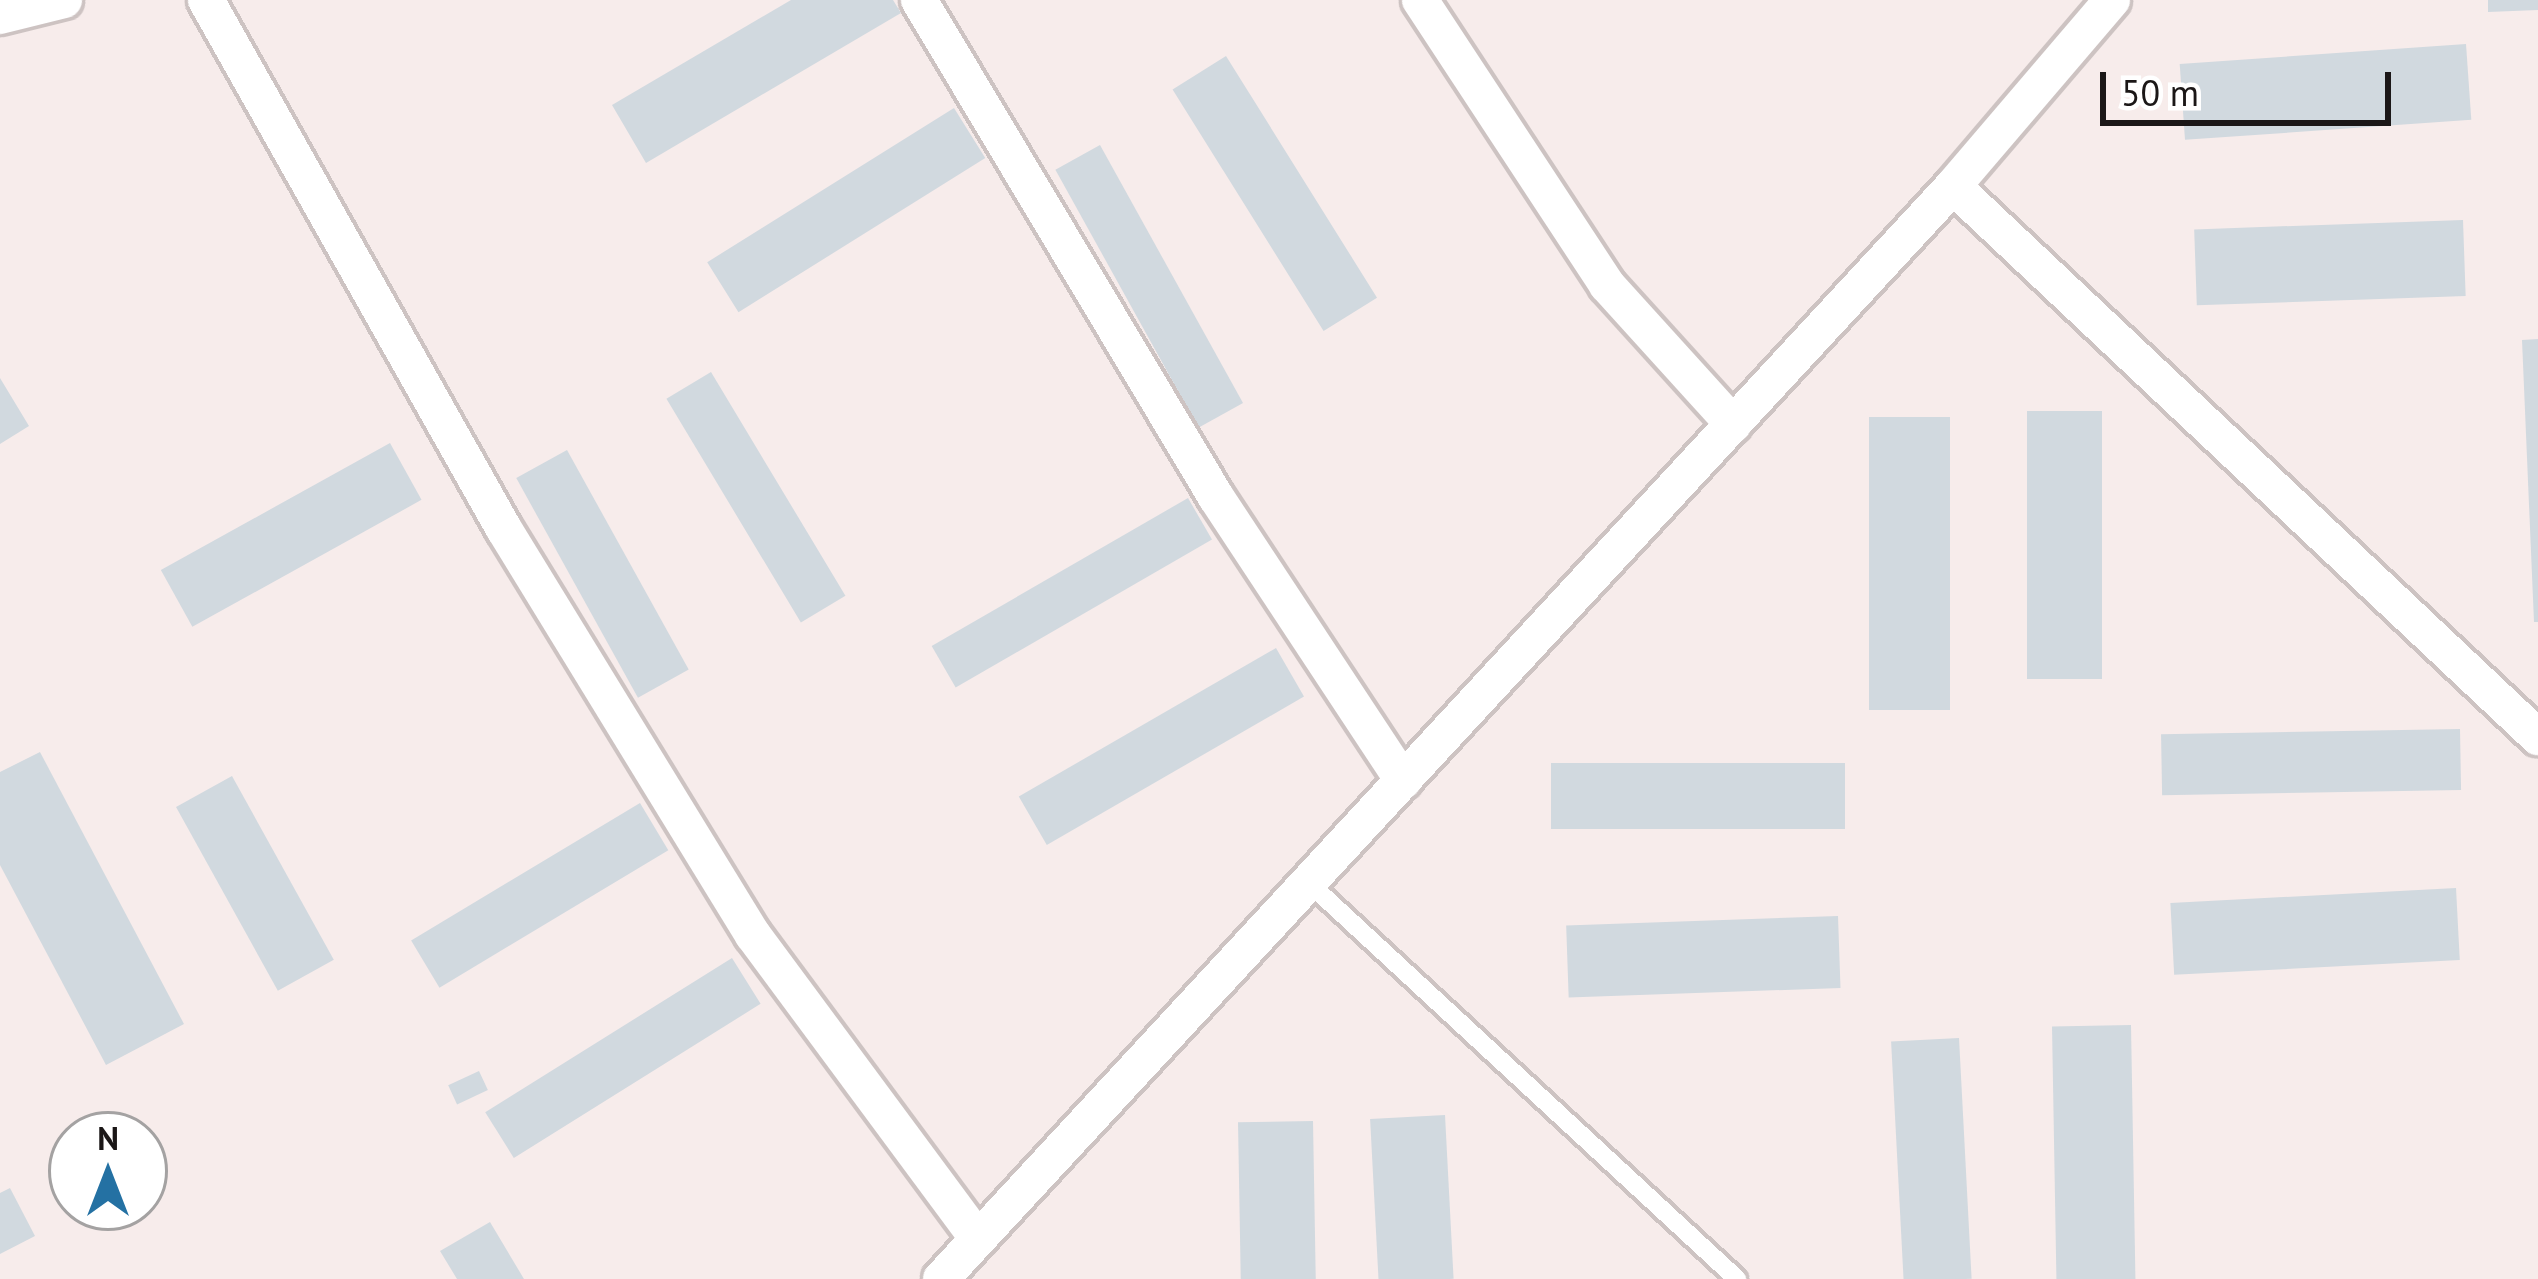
<!DOCTYPE html>
<html>
<head>
<meta charset="utf-8">
<style>
	body { margin:0 }
	#map { position:relative; width:2538px; height:1279px; overflow:hidden; background:#f7eceb; font-family:"PT Sans",sans-serif }
	div>[style] { position:absolute }
	[style*='--x'] { left:calc(var(--x)*1px); top:calc(var(--y)*1px); width:calc(var(--w)*1px); rotate:calc(var(--a)*1deg) }
	.building>* { inset:0; background:#d1d9df; transform-origin:0 0 }
	.roads { filter:drop-shadow(3px 0 #cdc3c2) drop-shadow(-3px 0 #cdc3c2) drop-shadow(0 3px #cdc3c2) drop-shadow(0 -3px #cdc3c2) }
	.lane>* { height:18px; margin:-9px; padding:0 9px; transform-origin:9px; border-radius:9px; background:#fff }
	.street>* { height:36px; margin:-18px; padding:0 18px; transform-origin:18px; border-radius:18px; background:#fff }
	span { translate:-50% -50%; white-space:nowrap; text-align:center; line-height:1.15; -webkit-text-stroke:9px #fff; paint-order:stroke }
	.north { position:absolute; left:48px; top:1111px; width:120px; height:120px; box-sizing:border-box; background:#fff; border:3px solid #a4a2a2; border-radius:50%; rotate:0deg; font-size:33px; font-weight:700; line-height:48px; text-align:center; color:#1b1717 }
	.north::after { content:''; display:block; margin:auto; width:42px; height:54px; background:#2471a3; clip-path:polygon(50% 0,100% 100%,50% 72%,0 100%) }
	.scale { position:absolute; left:2100px; top:72px; width:291px; height:54px; box-sizing:border-box; border:6px solid #1b1717; border-top:0; padding-left:15px; font-size:36px; line-height:42px; white-space:nowrap; color:#1b1717; -webkit-text-stroke:9px #fff; paint-order:stroke }
</style>
</head>
<body>
<div id="map">
	<div class="building">
		<i style="clip-path:polygon(791px 0,893px 0,901px 13px,646px 163px,612px 105px)"></i>
		<i style="clip-path:polygon(2488px 0,2538px 0,2538px 10px,2488px 12px)"></i>
		<i style="left:2466px;top:44px;width:76px;height:287px;rotate:86deg"></i>
		<i style="left:1226px;top:56px;width:285px;height:63px;rotate:58deg"></i>
		<i style="left:954px;top:108px;width:59px;height:291px;rotate:58deg"></i>
		<i style="left:1100px;top:145px;width:295px;height:51px;rotate:61deg"></i>
		<i style="left:2463px;top:220px;width:76px;height:269px;rotate:88deg"></i>
		<i style="clip-path:polygon(2538px 339px,2538px 622px,2534px 622px,2522px 340px)"></i>
		<i style="left:711px;top:372px;width:261px;height:52px;rotate:59deg"></i>
		<i style="clip-path:polygon(0 378px,29px 426px,0 444px)"></i>
		<i style="left:2027px;top:411px;width:75px;height:268px"></i>
		<i style="left:1869px;top:417px;width:81px;height:293px"></i>
		<i style="left:390px;top:443px;width:65px;height:262px;rotate:61deg"></i>
		<i style="left:567px;top:450px;width:251px;height:58px;rotate:61deg"></i>
		<i style="left:1188px;top:498px;width:48px;height:296px;rotate:60deg"></i>
		<i style="left:1276px;top:648px;width:56px;height:297px;rotate:60deg"></i>
		<i style="left:2460px;top:729px;width:61px;height:299px;rotate:89deg"></i>
		<i style="clip-path:polygon(40px 752px,184px 1024px,106px 1065px,0 865px,0 772px)"></i>
		<i style="left:1845px;top:763px;width:66px;height:294px;rotate:90deg"></i>
		<i style="left:232px;top:776px;width:210px;height:64px;rotate:61deg"></i>
		<i style="left:640px;top:803px;width:55px;height:267px;rotate:59deg"></i>
		<i style="left:2456px;top:888px;width:72px;height:286px;rotate:87deg"></i>
		<i style="left:1838px;top:916px;width:72px;height:272px;rotate:88deg"></i>
		<i style="left:732px;top:958px;width:54px;height:291px;rotate:58deg"></i>
		<i style="left:2131px;top:1025px;width:254px;height:79px;rotate:89deg"></i>
		<i style="left:1959px;top:1038px;width:241px;height:68px;rotate:87deg"></i>
		<i style="left:479px;top:1071px;width:21px;height:34px;rotate:65deg"></i>
		<i style="left:1445px;top:1115px;width:164px;height:75px;rotate:87deg"></i>
		<i style="left:1313px;top:1121px;width:158px;height:75px;rotate:89deg"></i>
		<i style="clip-path:polygon(10px 1188px,35px 1236px,0 1254px,0 1193px)"></i>
		<i style="clip-path:polygon(490px 1222px,524px 1279px,457px 1279px,440px 1251px)"></i>
	</div>
	<div class="roads">
		<div class="lane">
			<i style="--x:1308;--y:882;--w:585;--a:42.78"></i>
		</div>
		<div class="street">
			<i style="--x:206;--y:0;--w:607;--a:60.61"></i>
			<i style="--x:504;--y:529;--w:476;--a:58.5"></i>
			<i style="--x:753;--y:935;--w:378;--a:53.5"></i>
			<i style="--x:919;--y:0;--w:579;--a:59.14"></i>
			<i style="--x:1216;--y:497;--w:340;--a:56.6"></i>
			<i style="--x:1420;--y:0;--w:341;--a:56.7"></i>
			<i style="--x:1607;--y:285;--w:188;--a:47.8"></i>
			<i style="--x:2112;--y:0;--w:245;--a:130.5"></i>
			<i style="--x:1953;--y:186;--w:804;--a:43.29"></i>
			<i style="--x:0;--y:16;--w:66;--a:-14"></i>
			<i style="--x:941;--y:1279;--w:1490;--a:-47.2"></i>
		</div>
	</div>
	<div class="north">N</div>
	<div class="scale">50 m</div>
</div>
</body>
</html>
